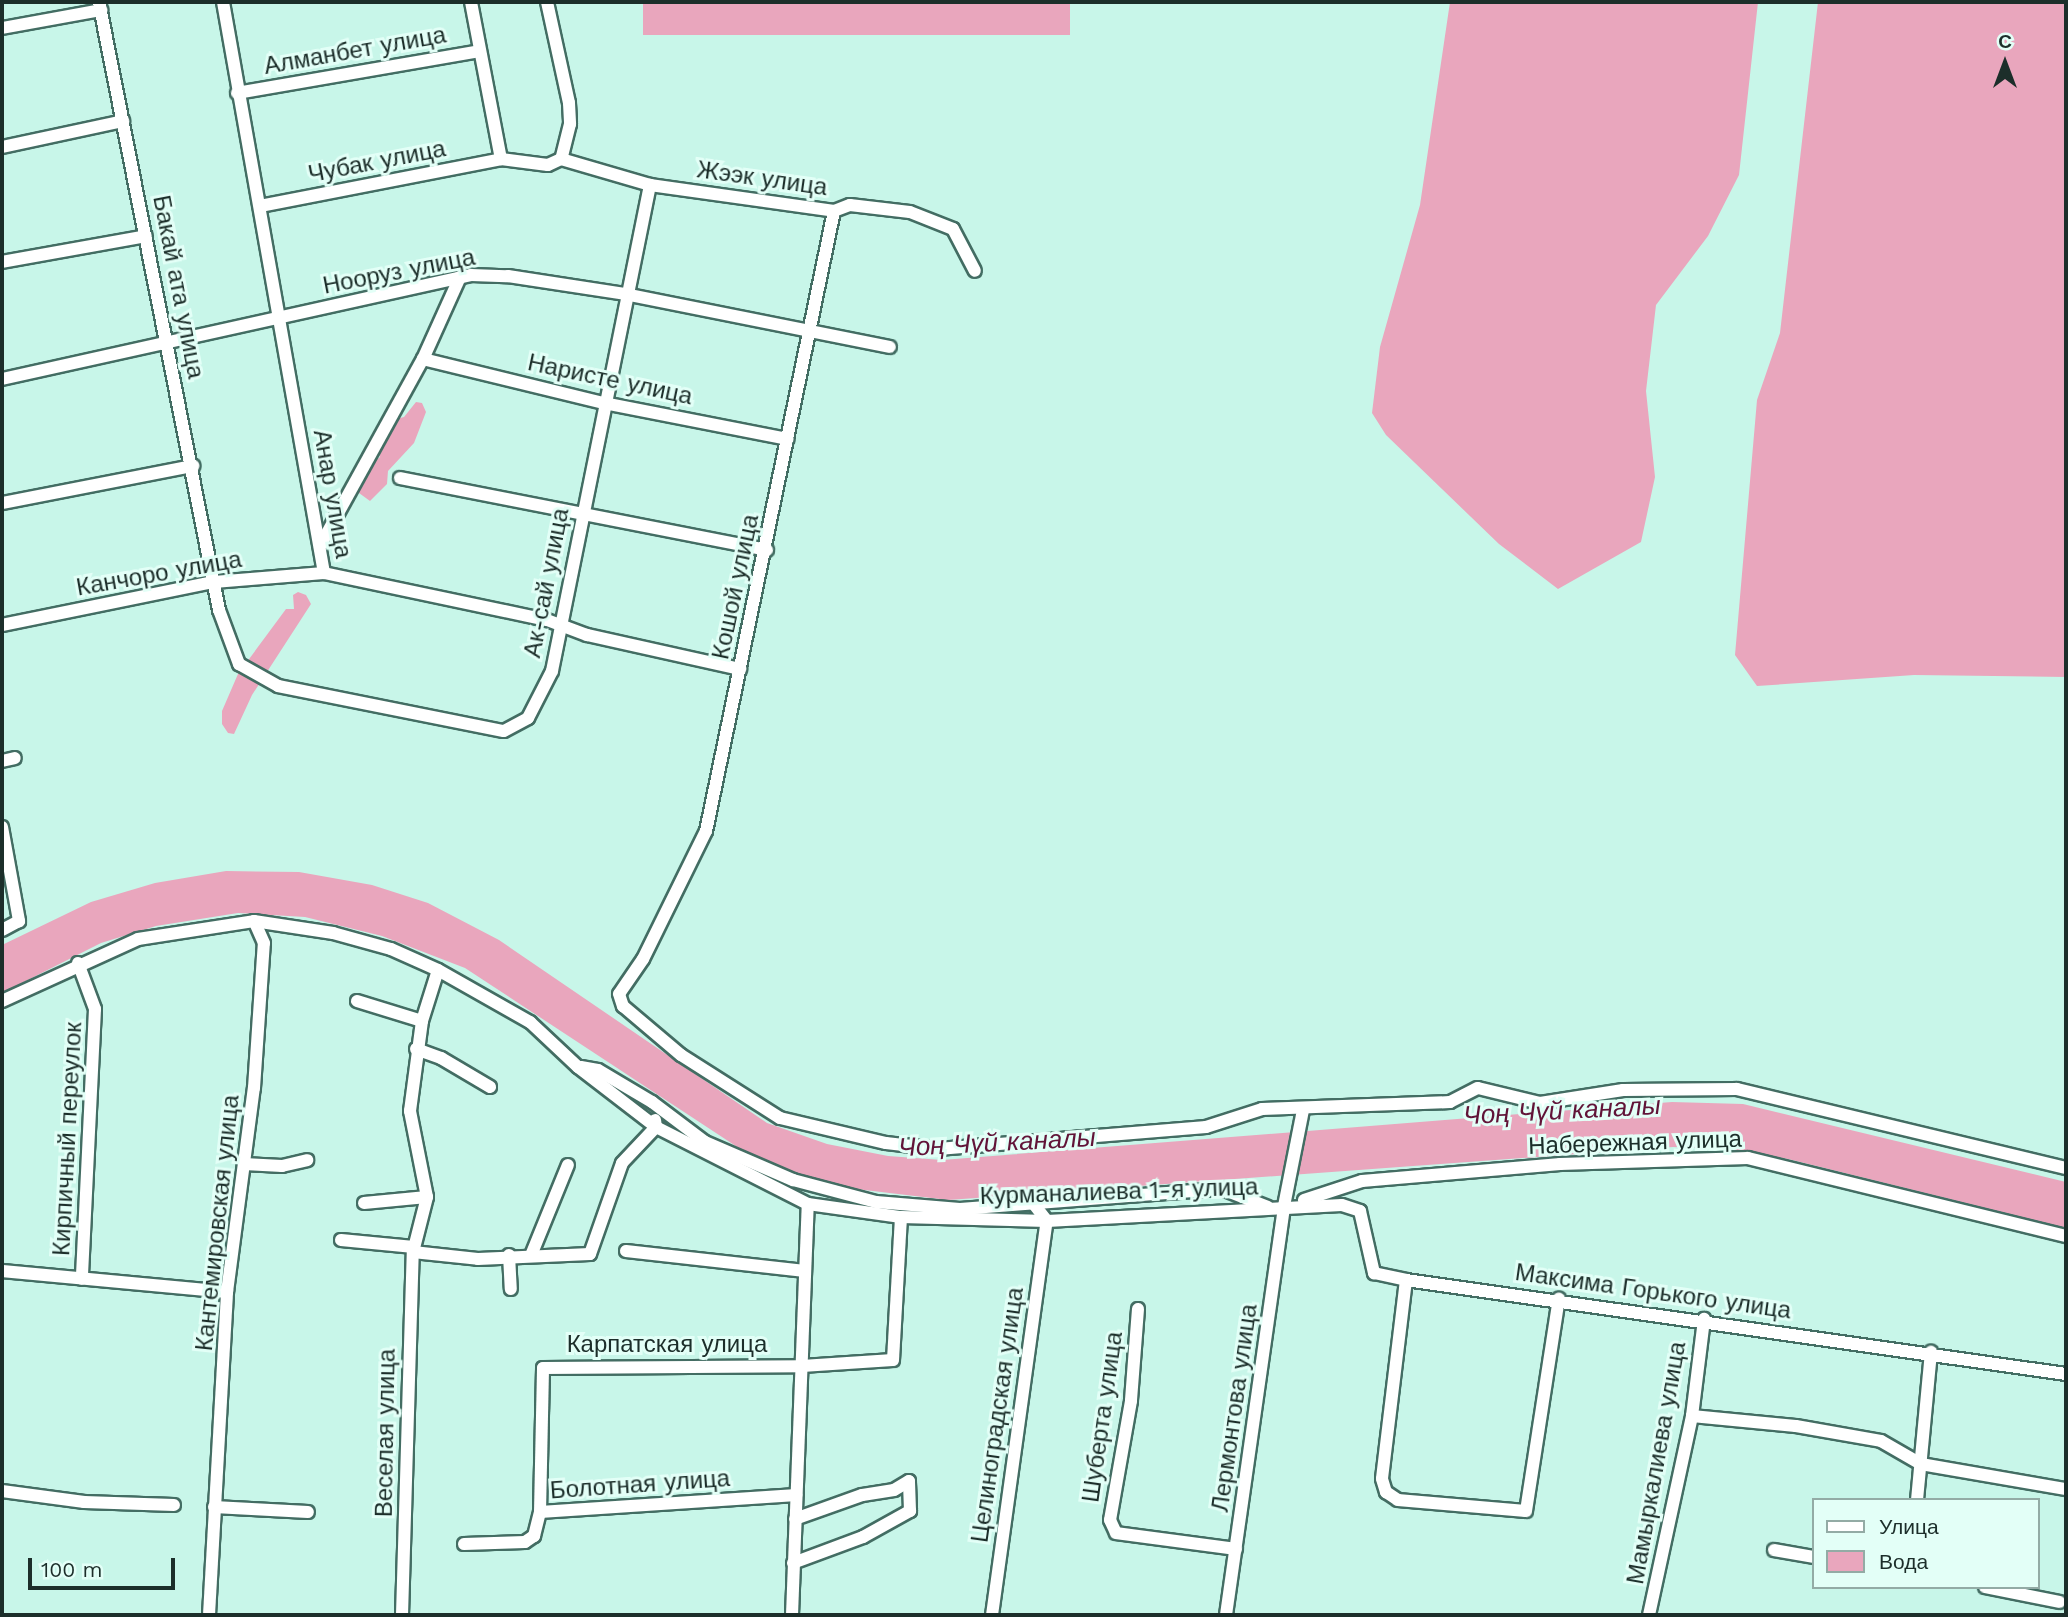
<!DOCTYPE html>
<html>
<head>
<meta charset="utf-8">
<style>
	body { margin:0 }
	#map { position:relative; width:2068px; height:1617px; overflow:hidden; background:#c8f6e9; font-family:"Work Sans",sans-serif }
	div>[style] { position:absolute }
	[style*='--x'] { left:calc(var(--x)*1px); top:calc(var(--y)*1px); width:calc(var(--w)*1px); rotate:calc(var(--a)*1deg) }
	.water>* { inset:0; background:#e9a6bd; transform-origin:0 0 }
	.roads { filter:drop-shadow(2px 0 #436d63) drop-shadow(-2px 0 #436d63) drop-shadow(0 2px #436d63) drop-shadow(0 -2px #436d63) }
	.minor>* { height:12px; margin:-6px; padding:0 6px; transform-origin:6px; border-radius:6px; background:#fff }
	span { translate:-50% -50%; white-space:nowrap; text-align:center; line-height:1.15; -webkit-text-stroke:6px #e3fff7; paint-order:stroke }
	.street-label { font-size:24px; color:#1c2e2a }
	.water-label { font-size:26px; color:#611438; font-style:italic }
	.frame { position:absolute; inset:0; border:4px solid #1c2e2a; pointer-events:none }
	.legend { position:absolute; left:1812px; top:1498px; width:228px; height:91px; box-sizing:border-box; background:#e3fff7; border:2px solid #93aba5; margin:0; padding:9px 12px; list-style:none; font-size:21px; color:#1c2e2a }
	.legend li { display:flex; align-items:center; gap:14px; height:35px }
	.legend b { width:35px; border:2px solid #93aba5 }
	.north { position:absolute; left:1970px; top:28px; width:70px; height:70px; -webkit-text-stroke:5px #e3fff7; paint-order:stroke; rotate:0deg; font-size:19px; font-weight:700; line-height:28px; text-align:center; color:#1c2e2a }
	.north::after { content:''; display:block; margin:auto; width:24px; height:32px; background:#1c2e2a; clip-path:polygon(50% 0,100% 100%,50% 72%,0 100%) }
	.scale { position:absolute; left:28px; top:1558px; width:147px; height:32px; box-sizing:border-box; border:4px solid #1c2e2a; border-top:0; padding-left:9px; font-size:21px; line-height:24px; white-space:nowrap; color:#1c2e2a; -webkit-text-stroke:5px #e3fff7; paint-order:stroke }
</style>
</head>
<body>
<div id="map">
	<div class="water">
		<i style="left:643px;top:2px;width:427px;height:33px"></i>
		<i style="clip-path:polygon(1450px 2px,1758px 2px,1739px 175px,1708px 236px,1656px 305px,1646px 391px,1655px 477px,1641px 542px,1558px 589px,1499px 544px,1386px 435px,1372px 413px,1380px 347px,1420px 205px)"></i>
		<i style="clip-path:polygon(1818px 2px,2066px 2px,2066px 677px,1914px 675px,1757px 686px,1735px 655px,1757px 400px,1780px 333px)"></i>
		<i style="clip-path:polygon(416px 402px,422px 403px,426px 412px,414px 443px,388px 471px,387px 484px,370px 501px,359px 493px,358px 481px,372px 458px,375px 461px,380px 457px,377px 448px,393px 420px,404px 417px)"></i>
		<i style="clip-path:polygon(298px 592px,306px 595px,311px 604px,252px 695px,234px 734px,228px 733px,222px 724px,222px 711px,238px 674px,286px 609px,294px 609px,293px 595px)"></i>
		<i style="clip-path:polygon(226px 871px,299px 872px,372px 885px,428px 903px,499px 940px,767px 1123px,827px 1144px,888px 1156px,942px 1160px,1672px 1102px,1743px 1104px,2066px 1182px,2066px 1228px,1788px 1159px,1731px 1149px,1673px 1147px,948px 1200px,823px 1185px,754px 1158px,465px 968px,382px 936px,305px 917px,238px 913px,156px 926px,101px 943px,2px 993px,2px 945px,91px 902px,155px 883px)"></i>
	</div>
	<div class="roads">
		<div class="minor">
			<i style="--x:99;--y:2;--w:620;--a:78.84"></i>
			<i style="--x:219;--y:610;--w:58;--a:69.7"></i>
			<i style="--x:239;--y:664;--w:45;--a:29.4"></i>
			<i style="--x:278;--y:686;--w:230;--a:11.3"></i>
			<i style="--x:504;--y:731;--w:27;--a:-28"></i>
			<i style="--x:528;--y:718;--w:53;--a:-62.9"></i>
			<i style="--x:552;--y:671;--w:496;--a:-78.6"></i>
			<i style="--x:223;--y:2;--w:580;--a:79.97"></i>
			<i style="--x:471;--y:2;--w:160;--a:79.2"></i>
			<i style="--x:547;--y:2;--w:103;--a:77.7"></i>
			<i style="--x:569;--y:103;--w:21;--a:87"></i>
			<i style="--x:570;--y:124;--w:36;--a:104"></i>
			<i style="--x:2;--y:28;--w:101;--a:-10.3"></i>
			<i style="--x:237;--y:93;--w:246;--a:-9.8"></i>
			<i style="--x:2;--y:147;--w:124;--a:-12.1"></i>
			<i style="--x:260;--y:206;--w:246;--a:-11"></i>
			<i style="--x:501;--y:159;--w:47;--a:7.3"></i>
			<i style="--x:548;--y:165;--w:14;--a:-25"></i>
			<i style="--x:561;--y:159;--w:93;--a:16.3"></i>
			<i style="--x:650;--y:185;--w:186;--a:8"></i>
			<i style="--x:834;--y:211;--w:17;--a:-21"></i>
			<i style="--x:850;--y:205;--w:60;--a:6.7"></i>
			<i style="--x:910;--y:212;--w:46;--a:21.6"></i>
			<i style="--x:953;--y:229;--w:47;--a:62.4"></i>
			<i style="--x:834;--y:211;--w:633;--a:101.66"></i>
			<i style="--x:706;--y:831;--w:143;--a:116.2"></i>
			<i style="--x:643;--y:959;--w:42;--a:124.4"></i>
			<i style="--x:619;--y:994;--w:13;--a:72"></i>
			<i style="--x:623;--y:1006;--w:76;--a:40.2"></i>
			<i style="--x:681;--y:1055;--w:117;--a:32.5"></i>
			<i style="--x:780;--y:1118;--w:109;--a:13.3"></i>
			<i style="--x:886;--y:1143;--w:52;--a:6.6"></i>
			<i style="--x:938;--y:1149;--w:269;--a:-4.7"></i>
			<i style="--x:1206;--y:1127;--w:59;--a:-17.8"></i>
			<i style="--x:1262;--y:1109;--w:188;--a:-2.1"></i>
			<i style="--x:1450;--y:1102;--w:31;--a:-27"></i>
			<i style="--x:1478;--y:1088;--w:64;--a:13.6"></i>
			<i style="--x:1540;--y:1103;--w:84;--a:-8.9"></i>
			<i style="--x:1623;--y:1090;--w:114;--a:-0.5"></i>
			<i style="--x:1737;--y:1089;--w:338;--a:13.5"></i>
			<i style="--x:2;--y:262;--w:146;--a:-10.2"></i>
			<i style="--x:423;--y:359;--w:186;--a:13.7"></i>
			<i style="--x:604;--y:403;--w:187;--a:11.1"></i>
			<i style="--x:2;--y:379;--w:480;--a:-12.5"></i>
			<i style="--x:471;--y:275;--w:37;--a:2"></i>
			<i style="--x:508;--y:276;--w:118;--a:8.7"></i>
			<i style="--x:625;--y:294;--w:270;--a:11.3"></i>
			<i style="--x:400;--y:478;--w:374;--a:11.1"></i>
			<i style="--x:2;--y:503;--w:195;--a:-11"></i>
			<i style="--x:320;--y:546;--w:213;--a:-61.2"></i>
			<i style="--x:423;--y:359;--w:90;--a:-65.7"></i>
			<i style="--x:2;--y:625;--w:216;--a:-11.5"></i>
			<i style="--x:214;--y:582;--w:110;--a:-4.7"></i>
			<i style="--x:324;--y:573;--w:228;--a:11.9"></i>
			<i style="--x:547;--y:620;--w:43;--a:20.6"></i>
			<i style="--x:587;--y:635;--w:157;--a:12.5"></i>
			<i style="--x:2;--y:761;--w:13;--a:-13"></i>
			<i style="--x:2;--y:827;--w:96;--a:79.7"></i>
			<i style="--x:19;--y:921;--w:19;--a:152"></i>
			<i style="--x:78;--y:963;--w:49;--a:69.7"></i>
			<i style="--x:95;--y:1009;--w:270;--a:92.8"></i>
			<i style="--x:2;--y:1001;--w:149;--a:-24.5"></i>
			<i style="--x:138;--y:939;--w:117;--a:-8.8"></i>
			<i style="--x:254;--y:921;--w:80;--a:8.6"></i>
			<i style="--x:333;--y:933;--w:60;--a:15.4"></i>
			<i style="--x:391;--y:949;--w:51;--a:24.1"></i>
			<i style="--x:438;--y:970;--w:106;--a:29.5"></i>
			<i style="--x:530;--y:1022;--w:66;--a:43.2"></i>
			<i style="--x:578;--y:1067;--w:98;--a:37.6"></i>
			<i style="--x:656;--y:1127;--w:170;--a:26.9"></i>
			<i style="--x:808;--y:1204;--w:94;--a:8"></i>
			<i style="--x:901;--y:1217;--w:146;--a:1.6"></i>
			<i style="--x:1047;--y:1221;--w:295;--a:-3.1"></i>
			<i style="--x:1342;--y:1205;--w:19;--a:18"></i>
			<i style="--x:1360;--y:1211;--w:64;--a:77.3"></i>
			<i style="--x:1374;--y:1273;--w:33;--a:12"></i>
			<i style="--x:1406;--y:1280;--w:667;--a:8.11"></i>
			<i style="--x:357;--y:1001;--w:68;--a:17.1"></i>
			<i style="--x:416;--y:1049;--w:27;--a:20"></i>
			<i style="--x:441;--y:1058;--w:57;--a:30.6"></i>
			<i style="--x:581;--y:1067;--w:17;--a:10"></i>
			<i style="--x:598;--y:1070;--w:63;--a:30.7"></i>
			<i style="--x:652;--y:1102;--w:66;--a:37"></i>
			<i style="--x:705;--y:1142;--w:96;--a:23.4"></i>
			<i style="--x:793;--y:1180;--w:86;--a:14.8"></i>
			<i style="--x:876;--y:1202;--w:84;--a:4.8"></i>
			<i style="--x:960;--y:1209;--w:263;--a:-4.4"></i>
			<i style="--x:1222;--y:1189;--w:49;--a:21.4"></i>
			<i style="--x:244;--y:1164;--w:38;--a:3"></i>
			<i style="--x:282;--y:1166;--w:26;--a:-13"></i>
			<i style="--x:1304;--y:1200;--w:61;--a:-18.1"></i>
			<i style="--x:1362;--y:1181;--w:199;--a:-4.9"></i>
			<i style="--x:1560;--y:1164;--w:188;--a:-1.8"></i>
			<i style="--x:1748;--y:1158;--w:327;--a:13.8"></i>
			<i style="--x:364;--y:1203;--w:63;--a:-5.4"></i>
			<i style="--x:341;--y:1240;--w:73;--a:5.5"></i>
			<i style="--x:626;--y:1251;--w:180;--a:6.4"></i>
			<i style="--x:413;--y:1252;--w:65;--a:6.1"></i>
			<i style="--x:478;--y:1259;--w:112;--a:-2.6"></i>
			<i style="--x:590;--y:1254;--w:96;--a:-70.6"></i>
			<i style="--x:622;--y:1163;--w:50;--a:-46.6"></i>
			<i style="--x:656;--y:1127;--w:7;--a:-98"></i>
			<i style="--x:532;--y:1253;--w:95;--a:-67.8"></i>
			<i style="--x:509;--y:1255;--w:34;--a:87"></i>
			<i style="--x:2;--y:1271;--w:226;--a:5.3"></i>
			<i style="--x:1406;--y:1280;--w:200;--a:96.9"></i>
			<i style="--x:1382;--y:1479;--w:14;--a:73"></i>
			<i style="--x:1386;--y:1492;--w:14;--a:34"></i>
			<i style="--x:1398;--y:1500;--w:128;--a:4.9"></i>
			<i style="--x:1526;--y:1511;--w:215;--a:-81.2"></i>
			<i style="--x:1138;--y:1309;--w:92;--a:94.4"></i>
			<i style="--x:1131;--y:1401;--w:121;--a:100"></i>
			<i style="--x:1110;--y:1520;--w:14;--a:65"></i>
			<i style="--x:1116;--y:1533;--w:121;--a:7.6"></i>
			<i style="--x:1692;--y:1416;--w:104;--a:5.5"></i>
			<i style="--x:1796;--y:1426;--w:86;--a:10"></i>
			<i style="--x:1881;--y:1441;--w:46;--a:29.9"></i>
			<i style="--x:1921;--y:1464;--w:147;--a:9.8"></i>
			<i style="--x:2;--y:1491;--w:83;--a:7.6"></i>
			<i style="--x:84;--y:1502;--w:90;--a:1.9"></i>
			<i style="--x:1917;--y:1500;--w:149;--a:-84.6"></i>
			<i style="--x:214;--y:1507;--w:94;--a:3"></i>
			<i style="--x:540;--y:1512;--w:144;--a:-88.8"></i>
			<i style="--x:543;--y:1368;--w:259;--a:-0.4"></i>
			<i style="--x:802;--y:1366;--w:91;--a:-3.8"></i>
			<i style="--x:893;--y:1360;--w:143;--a:-86.8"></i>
			<i style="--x:464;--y:1544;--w:61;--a:-1.9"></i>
			<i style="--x:525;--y:1542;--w:11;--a:-34"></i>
			<i style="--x:534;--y:1536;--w:25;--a:-76"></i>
			<i style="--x:540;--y:1512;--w:257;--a:-3.8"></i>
			<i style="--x:1774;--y:1550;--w:41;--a:9.9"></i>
			<i style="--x:793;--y:1563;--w:75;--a:-20.4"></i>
			<i style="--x:863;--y:1537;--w:54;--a:-29"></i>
			<i style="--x:910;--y:1511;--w:30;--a:-92"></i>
			<i style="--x:909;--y:1481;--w:17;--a:149"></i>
			<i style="--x:894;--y:1490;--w:32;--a:171"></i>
			<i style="--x:862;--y:1495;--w:71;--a:160.3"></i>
			<i style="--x:1985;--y:1587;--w:76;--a:11.3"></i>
			<i style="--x:209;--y:1615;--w:324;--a:-86.8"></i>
			<i style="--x:227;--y:1292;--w:206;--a:-82.5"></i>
			<i style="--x:254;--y:1088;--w:145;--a:-86.1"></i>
			<i style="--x:264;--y:943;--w:24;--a:-114"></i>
			<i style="--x:402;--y:1615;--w:363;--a:-88.3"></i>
			<i style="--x:413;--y:1252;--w:57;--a:-75.7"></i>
			<i style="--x:427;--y:1197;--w:88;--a:-101.2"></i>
			<i style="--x:410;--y:1111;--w:91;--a:-82.4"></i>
			<i style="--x:422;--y:1021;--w:53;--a:-72.6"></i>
			<i style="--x:792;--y:1615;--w:411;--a:-87.8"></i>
			<i style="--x:992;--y:1615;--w:398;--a:-82.1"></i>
			<i style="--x:1047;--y:1221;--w:24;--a:-128"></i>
			<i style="--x:1226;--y:1615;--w:413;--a:-81.9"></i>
			<i style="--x:1284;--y:1206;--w:98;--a:-78.8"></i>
			<i style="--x:1649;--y:1615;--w:204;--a:-77.8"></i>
			<i style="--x:1692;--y:1416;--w:98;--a:-82.9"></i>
		</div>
	</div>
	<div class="street-label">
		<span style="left:355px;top:51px;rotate:-10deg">Алманбет улица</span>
		<span style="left:377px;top:162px;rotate:-11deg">Чубак улица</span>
		<span style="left:762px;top:179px;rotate:8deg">Жээк улица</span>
		<span style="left:399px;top:272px;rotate:-11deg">Нооруз улица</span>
		<span style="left:178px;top:287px;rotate:79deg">Бакай ата улица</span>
		<span style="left:610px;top:380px;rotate:12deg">Наристе улица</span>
		<span style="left:332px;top:494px;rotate:80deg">Анар улица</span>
		<span style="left:159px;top:574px;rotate:-10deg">Канчоро улица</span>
		<span style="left:547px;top:583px;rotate:-79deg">Ак-сай улица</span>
		<span style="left:736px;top:587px;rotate:-78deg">Кошой улица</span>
		<span style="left:68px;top:1139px;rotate:-87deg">Кирпичный переулок</span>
		<span style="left:1635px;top:1143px;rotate:-2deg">Набережная улица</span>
		<span style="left:1119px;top:1192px;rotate:-2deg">Курманалиева 1-я улица</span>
		<span style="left:218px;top:1223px;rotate:-84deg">Кантемировская улица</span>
		<span style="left:1653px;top:1292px;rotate:8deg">Максима Горького улица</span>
		<span style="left:667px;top:1345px">Карпатская улица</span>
		<span style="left:1235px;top:1408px;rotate:-82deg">Лермонтова улица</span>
		<span style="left:998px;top:1415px;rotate:-82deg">Целиноградская улица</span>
		<span style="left:1103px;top:1417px;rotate:-82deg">Шуберта улица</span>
		<span style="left:386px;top:1433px;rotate:-89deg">Веселая улица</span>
		<span style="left:1657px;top:1463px;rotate:-80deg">Мамыркалиева улица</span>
		<span style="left:640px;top:1485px;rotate:-4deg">Болотная улица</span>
	</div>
	<div class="water-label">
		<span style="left:1562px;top:1111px;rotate:-3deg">Чоң Чүй каналы</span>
		<span style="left:997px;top:1143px;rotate:-3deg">Чоң Чүй каналы</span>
	</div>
	<div class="frame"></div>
	<ul class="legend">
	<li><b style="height:9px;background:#fff"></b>Улица</li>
	<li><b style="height:19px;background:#e9a6bd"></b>Вода</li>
	</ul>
	<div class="north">С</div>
	<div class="scale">100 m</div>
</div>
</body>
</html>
